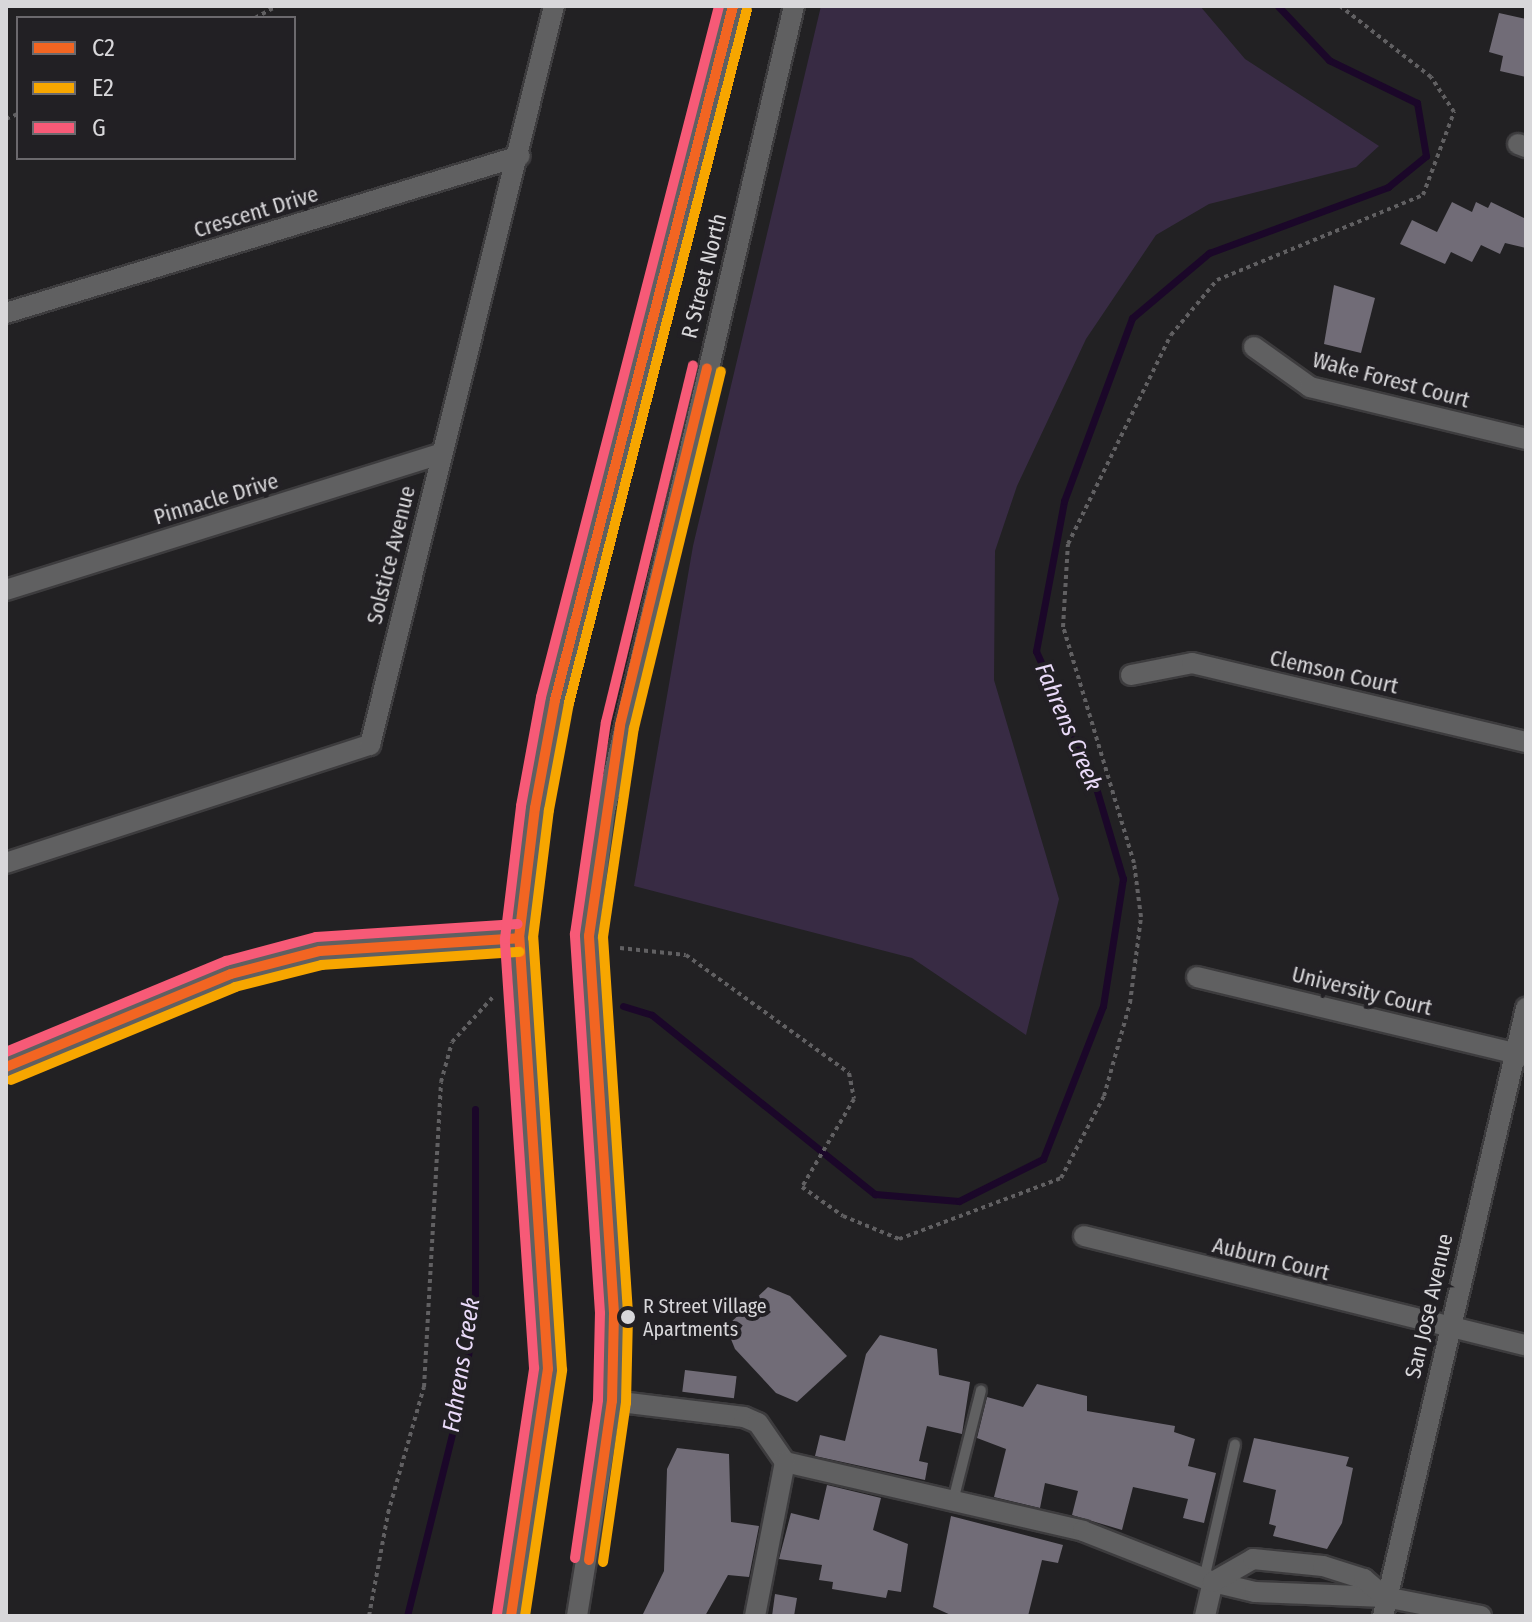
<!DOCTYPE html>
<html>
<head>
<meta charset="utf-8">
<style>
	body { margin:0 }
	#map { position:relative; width:1532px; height:1622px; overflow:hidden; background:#222123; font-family:"Fira Sans Condensed",sans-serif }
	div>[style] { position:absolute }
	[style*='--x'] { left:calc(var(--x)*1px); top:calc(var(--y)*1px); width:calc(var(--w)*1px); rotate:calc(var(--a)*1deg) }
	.green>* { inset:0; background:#382b44 }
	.stream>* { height:7px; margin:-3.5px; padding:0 3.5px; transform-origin:3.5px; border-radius:3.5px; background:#1b0729 }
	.building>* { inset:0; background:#716c77; transform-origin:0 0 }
	.path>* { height:4px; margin-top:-2px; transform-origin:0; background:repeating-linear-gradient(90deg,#616062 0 4px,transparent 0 8px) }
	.roads { filter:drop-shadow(2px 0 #3d3c3e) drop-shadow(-2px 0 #3d3c3e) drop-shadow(0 2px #3d3c3e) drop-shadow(0 -2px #3d3c3e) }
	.lane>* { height:10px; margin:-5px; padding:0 5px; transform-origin:5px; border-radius:5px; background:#606061 }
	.street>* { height:20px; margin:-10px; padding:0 10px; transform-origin:10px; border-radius:10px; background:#606061 }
	.bus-1>* { height:10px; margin:-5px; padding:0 5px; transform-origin:5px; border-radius:5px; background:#f26522 }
	.bus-2>* { height:10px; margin:-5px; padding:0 5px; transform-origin:5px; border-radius:5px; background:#f7a600 }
	.bus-3>* { height:10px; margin:-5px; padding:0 5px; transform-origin:5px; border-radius:5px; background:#f75a77 }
	.dots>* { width:22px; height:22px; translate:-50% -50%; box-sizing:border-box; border:4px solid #222024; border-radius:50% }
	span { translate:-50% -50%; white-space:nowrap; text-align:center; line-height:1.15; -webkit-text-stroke:8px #222024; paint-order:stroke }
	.bus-label { font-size:20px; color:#d8d7da }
	.left { translate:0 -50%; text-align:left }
	.street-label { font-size:22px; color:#d8d7da }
	.water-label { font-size:24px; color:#e9daf8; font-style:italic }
	.frame { position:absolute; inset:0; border:8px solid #d8d7da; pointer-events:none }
	.legend { position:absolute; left:16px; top:16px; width:280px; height:144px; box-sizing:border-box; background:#222024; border:2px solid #6b696d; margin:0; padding:10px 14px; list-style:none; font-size:24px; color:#d8d7da }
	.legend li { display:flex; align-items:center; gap:16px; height:40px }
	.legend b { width:40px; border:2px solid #6b696d }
</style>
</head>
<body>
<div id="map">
	<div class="green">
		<i style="clip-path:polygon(821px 6px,1200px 6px,1245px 59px,1379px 146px,1356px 167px,1209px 204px,1156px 235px,1086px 339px,1017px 486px,995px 551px,994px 680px,1059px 899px,1026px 1035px,912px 958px,634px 886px,693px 546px)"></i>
	</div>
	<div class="stream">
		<i style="--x:623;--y:1006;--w:30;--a:17"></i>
		<i style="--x:652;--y:1015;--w:286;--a:38.8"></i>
		<i style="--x:875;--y:1194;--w:84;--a:4.8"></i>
		<i style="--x:959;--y:1201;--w:94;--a:-26.6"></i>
		<i style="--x:1043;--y:1159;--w:164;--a:-68.6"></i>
		<i style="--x:1103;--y:1006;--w:129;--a:-81.1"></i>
		<i style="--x:1123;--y:879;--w:105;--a:-106.5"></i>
		<i style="--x:1093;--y:778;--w:139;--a:-114.2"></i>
		<i style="--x:1036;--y:651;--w:153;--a:-79.4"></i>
		<i style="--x:1064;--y:501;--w:195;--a:-69.6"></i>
		<i style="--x:1132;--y:318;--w:101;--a:-40.2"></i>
		<i style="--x:1209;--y:253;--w:191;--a:-20.2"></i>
		<i style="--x:1388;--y:187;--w:49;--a:-39.2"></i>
		<i style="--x:1426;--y:156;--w:54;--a:-99.6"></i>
		<i style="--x:1417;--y:103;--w:98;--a:-154"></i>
		<i style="--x:1329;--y:60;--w:74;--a:-133.4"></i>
		<i style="--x:407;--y:1616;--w:238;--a:-76.1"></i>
		<i style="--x:464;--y:1385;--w:81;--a:-82.2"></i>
		<i style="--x:475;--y:1305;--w:196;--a:-90"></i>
	</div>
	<div class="building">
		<i style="clip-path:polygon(1499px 13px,1526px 19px,1526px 77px,1500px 71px,1503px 56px,1489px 52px)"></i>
		<i style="clip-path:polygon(1452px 202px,1472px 212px,1476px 202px,1488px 208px,1491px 202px,1526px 219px,1526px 248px,1505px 243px,1500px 254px,1481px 245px,1472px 262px,1451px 252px,1445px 264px,1400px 244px,1412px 220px,1437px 232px)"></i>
		<i style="clip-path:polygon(1334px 285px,1375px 298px,1361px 353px,1324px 344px)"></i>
		<i style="clip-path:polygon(768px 1287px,790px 1296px,847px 1356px,797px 1402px,776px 1393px,735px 1349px,726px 1327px)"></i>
		<i style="clip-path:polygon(880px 1335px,937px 1349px,939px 1375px,970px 1382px,962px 1434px,927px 1426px,919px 1461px,928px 1463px,925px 1480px,815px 1456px,820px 1435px,845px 1441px,866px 1354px)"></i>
		<i style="left:685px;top:1370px;width:52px;height:22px;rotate:7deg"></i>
		<i style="clip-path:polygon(1037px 1384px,1087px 1396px,1087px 1411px,1175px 1426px,1174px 1432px,1195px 1439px,1188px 1466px,1216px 1473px,1204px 1523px,1183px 1518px,1188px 1499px,1133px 1487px,1122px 1530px,1072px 1515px,1078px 1491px,1045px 1483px,1040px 1508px,994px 1497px,1006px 1449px,977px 1438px,987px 1397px,1023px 1407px)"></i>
		<i style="clip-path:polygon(1254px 1438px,1349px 1457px,1346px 1466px,1353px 1468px,1342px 1523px,1327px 1549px,1273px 1536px,1276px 1526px,1269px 1524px,1276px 1490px,1243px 1482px)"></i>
		<i style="clip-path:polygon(677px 1448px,729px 1454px,731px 1522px,759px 1526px,749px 1577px,728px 1575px,705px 1616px,642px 1616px,664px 1571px,667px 1469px)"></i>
		<i style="clip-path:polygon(827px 1485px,881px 1498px,873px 1530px,908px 1544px,901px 1592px,888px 1590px,886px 1598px,832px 1589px,833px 1582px,819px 1580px,822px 1565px,779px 1559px,791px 1513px,819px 1520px)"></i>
		<i style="clip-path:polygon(951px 1516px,1063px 1545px,1058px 1563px,1042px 1560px,1028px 1616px,953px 1616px,933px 1607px)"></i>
		<i style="clip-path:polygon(775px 1594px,797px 1598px,794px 1616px,772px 1616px)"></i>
	</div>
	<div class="path">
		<i style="--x:255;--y:18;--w:25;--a:-29"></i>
		<i style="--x:6;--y:119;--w:13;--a:-23"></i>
		<i style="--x:620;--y:948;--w:66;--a:6.1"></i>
		<i style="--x:686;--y:955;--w:201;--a:35.9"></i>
		<i style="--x:849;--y:1073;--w:26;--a:79"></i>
		<i style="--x:854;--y:1099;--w:102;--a:120.6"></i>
		<i style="--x:802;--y:1187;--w:50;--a:35.3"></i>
		<i style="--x:843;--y:1216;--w:61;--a:22.3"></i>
		<i style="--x:899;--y:1239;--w:173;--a:-20.6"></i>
		<i style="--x:1061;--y:1178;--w:93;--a:-62.3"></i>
		<i style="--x:1104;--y:1096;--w:97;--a:-74.4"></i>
		<i style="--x:1130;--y:1003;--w:87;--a:-82.7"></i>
		<i style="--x:1141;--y:917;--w:54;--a:-97.4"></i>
		<i style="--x:1134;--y:863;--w:246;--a:-106.7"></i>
		<i style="--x:1063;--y:627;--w:83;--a:-86.6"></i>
		<i style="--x:1068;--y:544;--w:233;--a:-63.8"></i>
		<i style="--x:1171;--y:335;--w:72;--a:-50.1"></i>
		<i style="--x:1217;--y:280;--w:223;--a:-22.4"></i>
		<i style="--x:1423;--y:195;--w:89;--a:-69.5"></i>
		<i style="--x:1454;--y:112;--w:42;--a:-123.3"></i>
		<i style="--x:1431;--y:77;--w:115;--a:-142"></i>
		<i style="--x:369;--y:1616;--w:105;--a:-79.5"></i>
		<i style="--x:388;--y:1513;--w:131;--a:-74.1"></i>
		<i style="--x:424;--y:1387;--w:305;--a:-86.8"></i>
		<i style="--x:441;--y:1082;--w:41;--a:-74.6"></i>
		<i style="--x:452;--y:1042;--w:61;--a:-47.7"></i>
	</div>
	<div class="roads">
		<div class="lane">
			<i style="--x:953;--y:1501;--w:114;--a:-75.8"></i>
			<i style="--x:1204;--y:1579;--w:138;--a:-77"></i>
		</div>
		<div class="street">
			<i style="--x:1518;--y:144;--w:9;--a:21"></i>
			<i style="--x:6;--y:313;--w:537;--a:-16.99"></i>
			<i style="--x:1254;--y:347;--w:69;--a:35.5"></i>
			<i style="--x:1310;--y:387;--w:222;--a:13.5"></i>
			<i style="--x:6;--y:590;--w:456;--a:-17.4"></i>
			<i style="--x:1131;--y:675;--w:62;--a:-11.1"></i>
			<i style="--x:1192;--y:663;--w:343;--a:13.3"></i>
			<i style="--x:6;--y:863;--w:383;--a:-18"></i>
			<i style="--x:370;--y:745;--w:762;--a:-76.02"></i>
			<i style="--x:1197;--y:977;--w:338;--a:13.5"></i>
			<i style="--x:6;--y:1067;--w:243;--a:-22.5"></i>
			<i style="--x:231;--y:974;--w:92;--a:-14.5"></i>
			<i style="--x:320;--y:951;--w:199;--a:-3.7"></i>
			<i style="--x:1084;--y:1236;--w:455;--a:13.9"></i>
			<i style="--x:612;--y:1401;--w:133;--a:6.9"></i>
			<i style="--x:744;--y:1417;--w:15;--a:23"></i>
			<i style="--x:758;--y:1423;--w:47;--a:55.3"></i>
			<i style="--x:785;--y:1462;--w:306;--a:13"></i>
			<i style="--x:1083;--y:1531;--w:140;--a:21.4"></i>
			<i style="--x:1213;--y:1582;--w:43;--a:13.4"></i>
			<i style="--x:1255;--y:1592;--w:130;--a:2.2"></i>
			<i style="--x:1385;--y:1597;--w:98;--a:11.2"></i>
			<i style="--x:511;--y:1616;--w:250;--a:-81.5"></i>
			<i style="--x:548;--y:1369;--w:432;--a:-93.8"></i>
			<i style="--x:519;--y:938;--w:131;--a:-83"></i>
			<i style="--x:535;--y:808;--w:110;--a:-79.5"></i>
			<i style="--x:555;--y:700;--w:716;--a:-75.61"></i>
			<i style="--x:577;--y:1616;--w:218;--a:-80.8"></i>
			<i style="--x:612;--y:1401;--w:88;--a:-88.7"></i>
			<i style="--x:614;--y:1313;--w:378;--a:-93.8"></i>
			<i style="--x:589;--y:936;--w:126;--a:-82.7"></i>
			<i style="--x:605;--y:811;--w:827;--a:-76.79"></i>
			<i style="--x:755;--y:1616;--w:157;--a:-79"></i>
			<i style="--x:1205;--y:1616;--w:35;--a:-77"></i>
			<i style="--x:1213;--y:1582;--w:46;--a:-29.9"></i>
			<i style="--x:1253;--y:1559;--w:70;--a:5.7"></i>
			<i style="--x:1323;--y:1566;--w:43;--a:17.6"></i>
			<i style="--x:1364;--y:1579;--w:28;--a:41"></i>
			<i style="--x:1383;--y:1616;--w:625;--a:-76.76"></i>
		</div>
	</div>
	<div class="bus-1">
		<i style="--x:6;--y:1067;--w:243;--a:-22.5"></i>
		<i style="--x:231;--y:974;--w:92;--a:-14.5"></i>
		<i style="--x:320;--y:951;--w:199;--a:-3.7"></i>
		<i style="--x:589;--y:1560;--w:161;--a:-81.8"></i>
		<i style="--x:612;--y:1401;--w:88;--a:-88.7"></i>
		<i style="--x:614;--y:1313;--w:378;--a:-93.8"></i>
		<i style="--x:589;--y:936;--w:213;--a:-81.6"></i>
		<i style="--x:620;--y:725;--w:367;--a:-76.3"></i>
		<i style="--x:511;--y:1616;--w:250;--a:-81.5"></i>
		<i style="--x:548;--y:1369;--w:432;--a:-93.8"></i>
		<i style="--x:519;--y:938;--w:131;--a:-83"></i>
		<i style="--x:535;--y:808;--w:110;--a:-79.5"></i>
		<i style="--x:555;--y:700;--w:716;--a:-75.61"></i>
	</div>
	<div class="bus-2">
		<i style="--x:11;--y:1080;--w:243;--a:-22.5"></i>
		<i style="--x:235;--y:987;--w:90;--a:-14.2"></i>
		<i style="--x:322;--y:965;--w:198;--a:-3.8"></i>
		<i style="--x:603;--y:1562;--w:161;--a:-81.8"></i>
		<i style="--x:626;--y:1403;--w:90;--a:-88.7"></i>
		<i style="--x:628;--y:1313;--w:377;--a:-93.8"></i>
		<i style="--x:603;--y:937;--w:211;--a:-81.6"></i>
		<i style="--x:634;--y:728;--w:367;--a:-76.3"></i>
		<i style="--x:525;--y:1616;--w:249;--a:-81.4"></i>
		<i style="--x:562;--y:1370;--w:433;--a:-93.8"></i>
		<i style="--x:533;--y:938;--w:129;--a:-82.9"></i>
		<i style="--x:549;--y:810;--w:109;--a:-79.4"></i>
		<i style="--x:569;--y:703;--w:716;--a:-75.61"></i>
	</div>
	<div class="bus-3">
		<i style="--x:6;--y:1052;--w:238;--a:-22.5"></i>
		<i style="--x:226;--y:961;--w:93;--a:-14.9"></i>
		<i style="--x:316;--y:937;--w:202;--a:-3.7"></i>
		<i style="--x:575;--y:1558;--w:160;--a:-81.7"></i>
		<i style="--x:598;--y:1400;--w:87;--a:-88.7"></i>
		<i style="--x:600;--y:1313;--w:380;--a:-93.8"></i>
		<i style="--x:575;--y:934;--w:214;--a:-81.7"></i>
		<i style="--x:606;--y:722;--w:367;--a:-76.3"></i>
		<i style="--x:497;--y:1614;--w:249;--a:-81.4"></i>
		<i style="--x:534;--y:1368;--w:430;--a:-93.9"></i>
		<i style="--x:505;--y:939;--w:134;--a:-83.1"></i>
		<i style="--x:521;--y:806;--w:111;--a:-79.6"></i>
		<i style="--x:541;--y:697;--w:714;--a:-75.55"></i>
	</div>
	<div class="dots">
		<i style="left:628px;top:1317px;background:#d8d7da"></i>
	</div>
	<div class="bus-label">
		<span class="left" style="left:643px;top:1318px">R Street Village<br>Apartments</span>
	</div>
	<div class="street-label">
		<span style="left:256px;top:212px;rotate:-17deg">Crescent Drive</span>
		<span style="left:704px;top:276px;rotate:-76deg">R Street North</span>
		<span style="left:1391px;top:380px;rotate:15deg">Wake Forest Court</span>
		<span style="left:216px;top:499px;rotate:-17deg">Pinnacle Drive</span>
		<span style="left:391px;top:555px;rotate:-76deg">Solstice Avenue</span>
		<span style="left:1334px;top:672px;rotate:13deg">Clemson Court</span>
		<span style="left:1362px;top:991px;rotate:14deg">University Court</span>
		<span style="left:1271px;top:1259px;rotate:14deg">Auburn Court</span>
		<span style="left:1429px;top:1306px;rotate:-77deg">San Jose Avenue</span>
	</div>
	<div class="water-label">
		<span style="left:1068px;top:727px;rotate:67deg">Fahrens Creek</span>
		<span style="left:462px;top:1365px;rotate:-81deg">Fahrens Creek</span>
	</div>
	<div class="frame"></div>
	<ul class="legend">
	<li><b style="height:10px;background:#f26522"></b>C2</li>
	<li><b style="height:10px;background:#f7a600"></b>E2</li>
	<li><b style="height:10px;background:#f75a77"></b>G</li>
	</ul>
</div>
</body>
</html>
